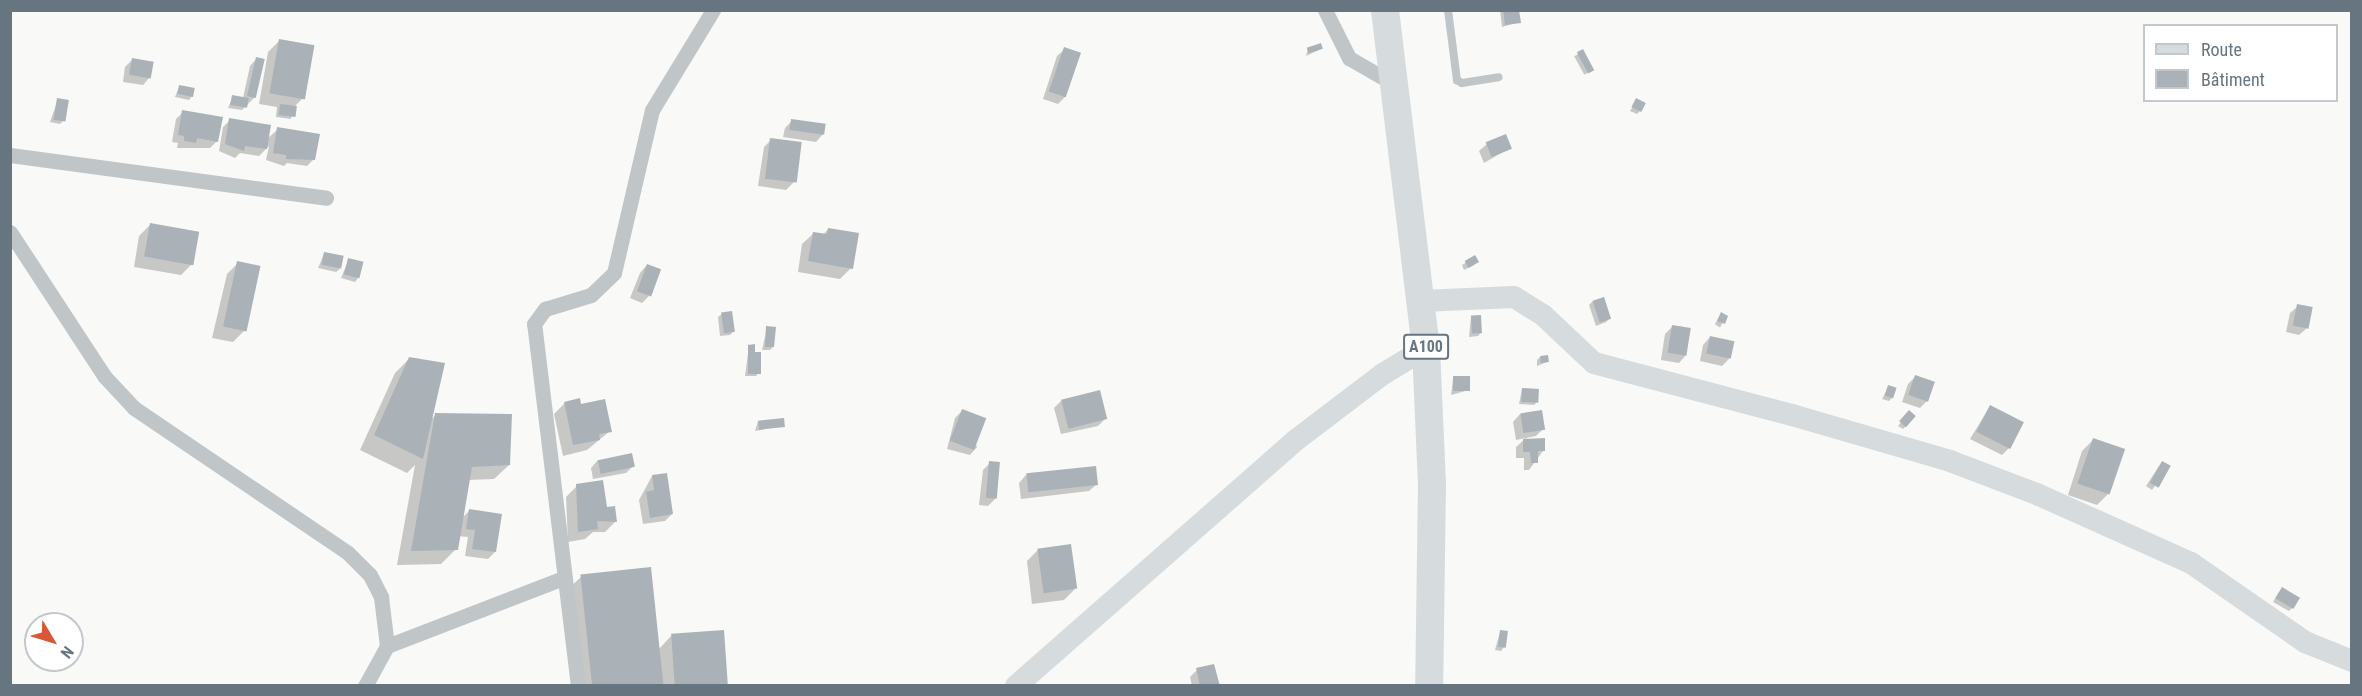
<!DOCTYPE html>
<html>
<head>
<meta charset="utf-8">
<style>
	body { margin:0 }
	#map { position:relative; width:2362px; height:696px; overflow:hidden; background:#f9f9f7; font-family:"Roboto Condensed",sans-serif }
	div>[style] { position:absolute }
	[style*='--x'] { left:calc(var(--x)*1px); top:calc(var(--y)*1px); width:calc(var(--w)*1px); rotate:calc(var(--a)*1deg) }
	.shadow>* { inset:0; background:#0003; transform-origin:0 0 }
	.building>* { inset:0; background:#aab2b7; transform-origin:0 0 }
	.lane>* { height:8px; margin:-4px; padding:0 4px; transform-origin:4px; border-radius:4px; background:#c0c5c8 }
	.street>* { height:15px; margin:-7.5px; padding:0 7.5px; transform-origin:7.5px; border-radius:7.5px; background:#c0c5c8 }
	.secondary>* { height:22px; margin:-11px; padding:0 11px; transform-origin:11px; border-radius:11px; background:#d6dbde }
	.highway>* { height:28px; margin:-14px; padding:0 14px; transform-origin:14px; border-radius:14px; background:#d6dbde }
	span { translate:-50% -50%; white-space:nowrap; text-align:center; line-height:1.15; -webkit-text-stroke:6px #fff; paint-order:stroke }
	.shield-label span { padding:2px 4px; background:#fff; border:2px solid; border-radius:4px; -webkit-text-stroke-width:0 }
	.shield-label { font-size:16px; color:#667580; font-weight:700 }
	.frame { position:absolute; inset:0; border:12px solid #667580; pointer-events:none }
	.legend { position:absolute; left:2143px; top:24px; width:195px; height:78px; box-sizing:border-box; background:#fff; border:2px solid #c2c8cc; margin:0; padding:8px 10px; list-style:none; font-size:18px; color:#667580 }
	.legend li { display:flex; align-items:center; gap:12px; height:30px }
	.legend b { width:30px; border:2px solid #c2c8cc }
	.north { position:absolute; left:24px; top:612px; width:60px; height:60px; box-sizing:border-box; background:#fff; border:2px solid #c2c8cc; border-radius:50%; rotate:128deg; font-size:16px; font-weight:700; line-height:24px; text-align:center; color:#667580 }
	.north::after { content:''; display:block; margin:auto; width:21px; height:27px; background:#d95737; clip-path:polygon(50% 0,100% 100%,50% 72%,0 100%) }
</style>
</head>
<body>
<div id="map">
	<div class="shadow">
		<i style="clip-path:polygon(1500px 10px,1518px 10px,1519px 22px,1502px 27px)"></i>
		<i style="clip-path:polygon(279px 41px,303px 98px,294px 107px,291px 119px,276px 117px,277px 107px,259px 104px,268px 52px)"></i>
		<i style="clip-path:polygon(1065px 49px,1065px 97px,1058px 104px,1043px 99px,1057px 56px)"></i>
		<i style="clip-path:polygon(1308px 49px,1321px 49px,1306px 56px)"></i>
		<i style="left:1582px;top:52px;width:21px;height:9px;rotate:61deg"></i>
		<i style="clip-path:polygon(257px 58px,255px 97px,242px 110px,228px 108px,233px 96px,243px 98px,250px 66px)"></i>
		<i style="clip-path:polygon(132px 60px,150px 77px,143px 85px,123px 82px,125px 67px)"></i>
		<i style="clip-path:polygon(179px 87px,192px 96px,189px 100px,175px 97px)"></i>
		<i style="clip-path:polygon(58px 99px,63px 121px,60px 124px,50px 122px)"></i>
		<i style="clip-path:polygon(1637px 100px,1640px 111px,1637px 114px,1630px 111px)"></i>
		<i style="clip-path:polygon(183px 112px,217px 141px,210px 148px,177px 148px,178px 143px,172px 142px,176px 119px)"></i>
		<i style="clip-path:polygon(230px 120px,267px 139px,278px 129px,314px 159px,307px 166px,287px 163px,284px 166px,266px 160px,269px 146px,259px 156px,240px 153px,235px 158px,219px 151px,223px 127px)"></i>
		<i style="clip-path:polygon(792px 121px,823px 134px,816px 142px,783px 137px,785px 128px)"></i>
		<i style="clip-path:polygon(771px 140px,794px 182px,786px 190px,758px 186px,764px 147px)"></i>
		<i style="clip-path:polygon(1487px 144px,1510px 148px,1484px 163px,1479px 151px)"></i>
		<i style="clip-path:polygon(150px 225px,192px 264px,181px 275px,134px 267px,139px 236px)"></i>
		<i style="clip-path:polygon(828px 229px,851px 268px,840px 279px,798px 272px,802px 244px,814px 233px,823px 235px)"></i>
		<i style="clip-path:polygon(324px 254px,340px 269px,336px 272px,318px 268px)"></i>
		<i style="clip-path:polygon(1475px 257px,1474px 265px,1464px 270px,1462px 265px)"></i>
		<i style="clip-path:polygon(349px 259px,358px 278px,355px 282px,341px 278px)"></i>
		<i style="clip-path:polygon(238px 263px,244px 331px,233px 342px,212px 338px,227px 274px)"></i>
		<i style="clip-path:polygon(647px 265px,649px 296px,642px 303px,630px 298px,640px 273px)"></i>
		<i style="clip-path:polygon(1593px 301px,1609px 319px,1606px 322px,1596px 326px,1589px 305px)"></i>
		<i style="clip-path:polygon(2298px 306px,2307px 328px,2299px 335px,2286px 332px,2290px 313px)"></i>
		<i style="clip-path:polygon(722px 314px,733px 332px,730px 335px,720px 336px,718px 317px)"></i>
		<i style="left:1721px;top:314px;width:6px;height:12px;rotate:31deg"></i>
		<i style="clip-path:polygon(1471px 317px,1481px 333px,1478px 336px,1469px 337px)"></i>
		<i style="clip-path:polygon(1672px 327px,1686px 355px,1679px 363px,1661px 360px,1665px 334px)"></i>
		<i style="clip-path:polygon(767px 328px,773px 347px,770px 350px,762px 350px)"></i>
		<i style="clip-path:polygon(1710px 337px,1729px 359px,1722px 366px,1700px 361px,1703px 345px)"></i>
		<i style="clip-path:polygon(749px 346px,759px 373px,756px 376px,745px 376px)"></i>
		<i style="clip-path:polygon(1540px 357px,1547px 362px,1537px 366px,1537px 360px)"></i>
		<i style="clip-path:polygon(409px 359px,430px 420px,436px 415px,509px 465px,494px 479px,468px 480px,461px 519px,469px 511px,495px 552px,488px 559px,465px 556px,468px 537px,458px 536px,456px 549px,441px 564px,397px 565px,415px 465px,407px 473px,360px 450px,395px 373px)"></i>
		<i style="clip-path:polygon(1915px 377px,1927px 401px,1920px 408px,1902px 402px,1908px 384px)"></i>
		<i style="clip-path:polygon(1453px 379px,1469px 390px,1451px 395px)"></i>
		<i style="clip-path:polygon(1889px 386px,1892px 398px,1889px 401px,1882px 399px)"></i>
		<i style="clip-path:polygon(1522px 389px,1537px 402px,1534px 405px,1519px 404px)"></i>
		<i style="clip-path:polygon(1062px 400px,1105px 419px,1098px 426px,1061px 434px,1054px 408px)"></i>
		<i style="clip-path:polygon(565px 403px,580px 406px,610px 431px,587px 450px,563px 456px,554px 414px)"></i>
		<i style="clip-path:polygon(1990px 406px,2009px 448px,2002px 455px,1970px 439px)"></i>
		<i style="clip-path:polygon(962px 411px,977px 447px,970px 455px,947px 449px,955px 418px)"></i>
		<i style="clip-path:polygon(1520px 414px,1543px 429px,1536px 436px,1526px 438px,1543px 451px,1529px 470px,1524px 470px,1524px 458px,1516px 458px,1516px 447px,1526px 438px,1516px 440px,1513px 422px)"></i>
		<i style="clip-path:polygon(1906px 416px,1906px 426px,1903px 429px,1898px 426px)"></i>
		<i style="clip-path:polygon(758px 421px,783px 426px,755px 431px)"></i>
		<i style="clip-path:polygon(2093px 440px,2123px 449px,2108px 494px,2097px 505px,2068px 495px,2082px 451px)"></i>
		<i style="clip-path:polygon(598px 460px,633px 466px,626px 473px,593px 479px,591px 468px)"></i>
		<i style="clip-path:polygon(990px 463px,995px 499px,988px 506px,979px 505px,983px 470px)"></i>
		<i style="clip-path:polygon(2159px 466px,2169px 467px,2152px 490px,2146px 486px)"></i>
		<i style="clip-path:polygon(1026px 475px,1097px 484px,1089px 491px,1021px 499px,1019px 483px)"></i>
		<i style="clip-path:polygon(652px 476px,672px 514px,665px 521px,643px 524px,639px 500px)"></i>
		<i style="clip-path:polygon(577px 486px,616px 521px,605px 532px,593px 532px,585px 539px,568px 542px,566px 497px)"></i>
		<i style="clip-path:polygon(1038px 550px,1075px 589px,1064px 600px,1032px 604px,1027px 561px)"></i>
		<i style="clip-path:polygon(581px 577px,659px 649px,671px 636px,726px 686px,577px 686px,566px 591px)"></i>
		<i style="clip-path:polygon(2279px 592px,2292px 608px,2289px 611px,2273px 602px)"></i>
		<i style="clip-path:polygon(1500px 632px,1504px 647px,1501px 651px,1495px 650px)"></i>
		<i style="clip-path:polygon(1197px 670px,1218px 686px,1192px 686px,1190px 677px)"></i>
	</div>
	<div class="building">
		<i style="clip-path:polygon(1503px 10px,1519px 10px,1521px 23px,1505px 25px)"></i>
		<i style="left:279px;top:39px;width:36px;height:55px;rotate:10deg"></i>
		<i style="left:1321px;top:43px;width:6px;height:15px;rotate:72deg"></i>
		<i style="left:1064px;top:47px;width:18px;height:47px;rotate:19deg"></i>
		<i style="left:1583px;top:49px;width:24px;height:7px;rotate:62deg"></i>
		<i style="left:256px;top:57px;width:9px;height:40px;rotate:13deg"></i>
		<i style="left:132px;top:58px;width:22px;height:17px;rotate:10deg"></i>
		<i style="left:179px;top:85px;width:16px;height:9px;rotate:11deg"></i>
		<i style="left:232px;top:95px;width:17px;height:10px;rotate:10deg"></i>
		<i style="left:57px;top:98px;width:12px;height:22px;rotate:9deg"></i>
		<i style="left:1636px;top:98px;width:11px;height:10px;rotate:27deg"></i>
		<i style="left:280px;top:104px;width:17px;height:11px;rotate:7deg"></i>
		<i style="clip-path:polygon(182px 110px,223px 117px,218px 142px,197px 138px,196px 143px,184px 141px,184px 136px,178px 135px)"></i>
		<i style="clip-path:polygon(229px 118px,271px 125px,267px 149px,245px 146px,244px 151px,225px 144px)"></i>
		<i style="left:791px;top:119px;width:35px;height:11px;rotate:8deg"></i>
		<i style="clip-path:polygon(277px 127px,320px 134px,315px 160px,286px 159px,286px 155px,273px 153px)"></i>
		<i style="left:1506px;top:134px;width:16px;height:22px;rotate:68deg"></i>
		<i style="left:770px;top:138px;width:32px;height:41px;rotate:7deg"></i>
		<i style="left:150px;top:223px;width:50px;height:34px;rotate:10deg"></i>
		<i style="clip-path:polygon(828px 228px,859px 233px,853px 269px,808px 261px,813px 232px,827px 234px)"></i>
		<i style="left:324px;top:252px;width:20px;height:13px;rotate:11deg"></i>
		<i style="left:1475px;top:255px;width:8px;height:12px;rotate:60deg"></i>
		<i style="left:348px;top:258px;width:16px;height:17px;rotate:14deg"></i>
		<i style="left:237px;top:261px;width:24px;height:67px;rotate:12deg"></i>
		<i style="left:647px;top:264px;width:15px;height:29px;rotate:20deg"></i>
		<i style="left:1604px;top:297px;width:23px;height:12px;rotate:72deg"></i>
		<i style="left:2297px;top:304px;width:16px;height:22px;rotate:11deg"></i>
		<i style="left:732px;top:311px;width:21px;height:11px;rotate:82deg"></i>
		<i style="clip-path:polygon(1721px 312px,1728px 316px,1725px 324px,1717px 321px)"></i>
		<i style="left:1481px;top:315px;width:18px;height:10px;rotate:87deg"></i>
		<i style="left:1672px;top:325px;width:19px;height:28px;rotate:9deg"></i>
		<i style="clip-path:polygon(766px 326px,776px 327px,774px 347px,765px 347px)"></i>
		<i style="left:1710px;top:336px;width:25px;height:18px;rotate:12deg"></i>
		<i style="clip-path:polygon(755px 344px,755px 352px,761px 352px,761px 374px,748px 374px,748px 345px)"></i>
		<i style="left:1548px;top:355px;width:7px;height:8px;rotate:82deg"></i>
		<i style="clip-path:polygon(409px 357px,445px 363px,423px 459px,374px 435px)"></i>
		<i style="left:1915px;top:375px;width:21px;height:21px;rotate:19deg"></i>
		<i style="left:1470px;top:376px;width:15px;height:17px;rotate:90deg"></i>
		<i style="left:1888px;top:385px;width:9px;height:11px;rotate:18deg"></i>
		<i style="left:1522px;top:388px;width:17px;height:14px;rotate:3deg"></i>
		<i style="left:1100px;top:390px;width:30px;height:40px;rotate:76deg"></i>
		<i style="clip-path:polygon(580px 398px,581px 404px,605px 399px,612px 432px,599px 434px,600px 440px,573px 445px,564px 402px)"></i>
		<i style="left:1990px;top:405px;width:38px;height:30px;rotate:27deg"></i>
		<i style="left:962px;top:409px;width:26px;height:34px;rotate:21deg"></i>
		<i style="left:1542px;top:410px;width:20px;height:22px;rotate:81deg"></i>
		<i style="left:1909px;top:410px;width:9px;height:15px;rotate:41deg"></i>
		<i style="clip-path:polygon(435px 413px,512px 414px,510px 465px,472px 467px,458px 550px,411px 551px)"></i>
		<i style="left:784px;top:418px;width:9px;height:26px;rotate:84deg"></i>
		<i style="clip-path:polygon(1545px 438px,1545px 451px,1538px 451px,1538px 463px,1531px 463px,1530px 452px,1523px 452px,1523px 439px)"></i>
		<i style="left:2093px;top:438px;width:34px;height:48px;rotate:19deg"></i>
		<i style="left:632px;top:453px;width:14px;height:35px;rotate:78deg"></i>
		<i style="left:989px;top:461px;width:11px;height:37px;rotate:5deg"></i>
		<i style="left:2162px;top:461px;width:10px;height:25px;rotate:29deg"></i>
		<i style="left:1096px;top:466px;width:19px;height:70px;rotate:84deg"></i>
		<i style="clip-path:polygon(667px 473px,673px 514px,650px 518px,646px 492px,654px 490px,652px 475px)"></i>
		<i style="clip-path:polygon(603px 480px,607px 507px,615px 506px,617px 522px,597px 521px,598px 529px,578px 532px,576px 484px)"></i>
		<i style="clip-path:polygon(469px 509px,502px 514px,496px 552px,472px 549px,475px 530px,466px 529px)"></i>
		<i style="left:1071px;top:544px;width:45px;height:34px;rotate:82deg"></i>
		<i style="left:651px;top:567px;width:120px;height:71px;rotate:84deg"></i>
		<i style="left:2282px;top:587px;width:21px;height:13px;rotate:31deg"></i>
		<i style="left:724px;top:630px;width:56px;height:53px;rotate:86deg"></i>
		<i style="left:1500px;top:630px;width:8px;height:17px;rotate:7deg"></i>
		<i style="clip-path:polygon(1214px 664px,1220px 686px,1200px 686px,1196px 668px)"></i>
	</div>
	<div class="lane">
		<i style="--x:1448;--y:10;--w:71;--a:82.7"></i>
		<i style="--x:1457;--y:80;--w:6;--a:31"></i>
		<i style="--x:1462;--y:83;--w:37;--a:-9"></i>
	</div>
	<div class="street">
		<i style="--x:1325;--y:10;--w:54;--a:63.4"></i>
		<i style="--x:1349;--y:58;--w:54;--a:29.9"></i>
		<i style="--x:10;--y:155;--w:319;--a:7.7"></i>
		<i style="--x:10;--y:232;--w:173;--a:56.8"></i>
		<i style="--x:105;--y:377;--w:42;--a:46.9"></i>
		<i style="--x:134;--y:408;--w:258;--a:34.1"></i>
		<i style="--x:348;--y:553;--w:31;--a:45"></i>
		<i style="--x:370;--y:575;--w:25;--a:63"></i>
		<i style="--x:381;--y:597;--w:49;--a:83"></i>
		<i style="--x:387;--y:646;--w:46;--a:118.8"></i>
		<i style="--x:387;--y:646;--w:189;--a:-21.1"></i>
		<i style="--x:578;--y:686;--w:365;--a:-96.9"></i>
		<i style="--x:534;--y:324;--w:19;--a:-54"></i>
		<i style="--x:545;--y:309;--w:48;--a:-16.9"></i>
		<i style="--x:591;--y:295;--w:32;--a:-44"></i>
		<i style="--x:614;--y:273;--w:167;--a:-76.9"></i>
		<i style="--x:652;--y:110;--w:117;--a:-58.6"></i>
	</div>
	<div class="secondary">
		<i style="--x:1421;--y:301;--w:93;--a:-2.5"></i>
		<i style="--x:1514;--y:297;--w:34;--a:32"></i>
		<i style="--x:1543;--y:315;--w:70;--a:43.3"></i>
		<i style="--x:1594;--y:363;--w:205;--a:14.7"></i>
		<i style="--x:1792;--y:415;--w:165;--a:16.2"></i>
		<i style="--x:1950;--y:461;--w:95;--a:20.9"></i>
		<i style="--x:2039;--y:495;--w:167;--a:24.1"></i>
		<i style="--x:2191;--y:563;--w:139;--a:34.7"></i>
		<i style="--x:2305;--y:642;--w:51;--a:22"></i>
		<i style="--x:1016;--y:686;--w:373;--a:-41.3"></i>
		<i style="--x:1296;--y:440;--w:109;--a:-37.2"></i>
		<i style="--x:1383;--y:374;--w:50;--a:-31.2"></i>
	</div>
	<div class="highway">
		<i style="--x:1385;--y:10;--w:340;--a:83.1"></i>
		<i style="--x:1426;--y:348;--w:135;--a:87.5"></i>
		<i style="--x:1432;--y:483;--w:203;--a:90.8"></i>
	</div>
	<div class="shield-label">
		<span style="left:1426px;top:347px">A100</span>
	</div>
	<div class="frame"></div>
	<ul class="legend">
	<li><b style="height:8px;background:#d6dbde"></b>Route</li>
	<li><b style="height:16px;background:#aab2b7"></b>Bâtiment</li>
	</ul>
	<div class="north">N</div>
</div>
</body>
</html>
